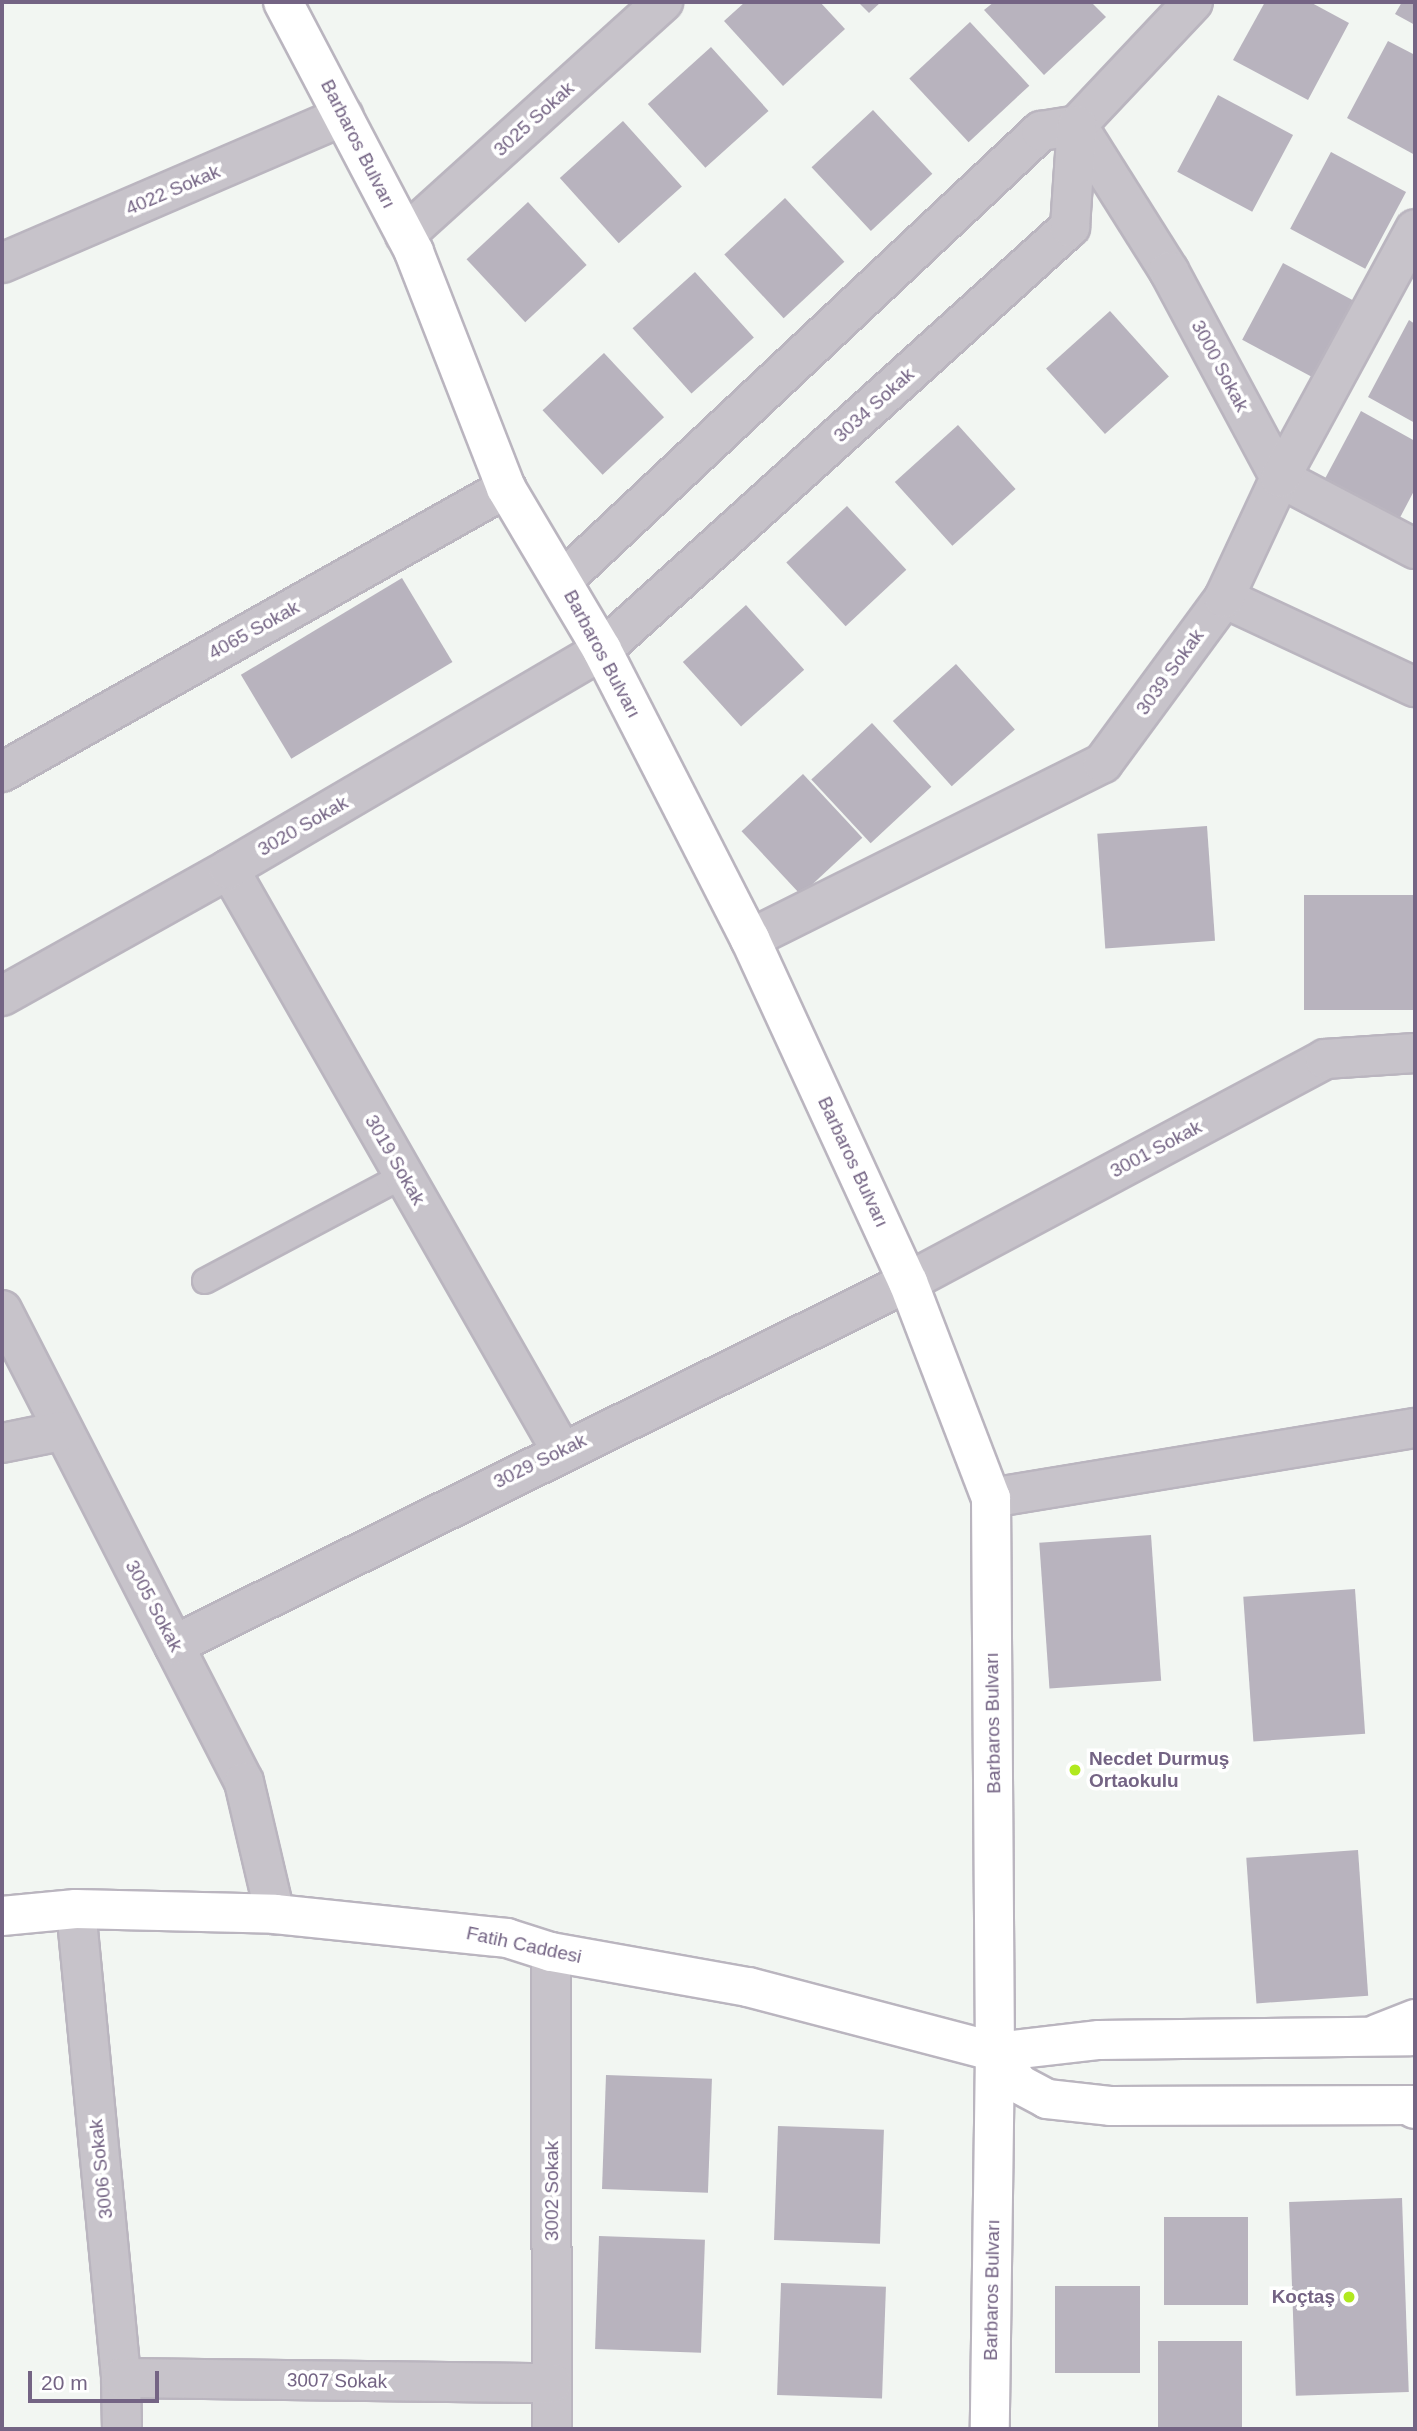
<!DOCTYPE html>
<html>
<head>
<meta charset="utf-8">
<style>
	body { margin:0 }
	#map { position:relative; width:1417px; height:2431px; overflow:hidden; background:#f2f6f2; font-family:Helvetica,sans-serif }
	div>[style] { position:absolute }
	[style*='--x'] { left:calc(var(--x)*1px); top:calc(var(--y)*1px); width:calc(var(--w)*1px); rotate:calc(var(--a)*1deg) }
	.building>* { inset:0; background:#b8b3be; transform-origin:0 0 }
	.roads { filter:drop-shadow(2px 0 #bab5bf) drop-shadow(-2px 0 #bab5bf) drop-shadow(0 2px #bab5bf) drop-shadow(0 -2px #bab5bf) }
	.lane>* { height:24px; margin:-12px; padding:0 12px; transform-origin:12px; border-radius:12px; background:#c7c3ca }
	.street>* { height:38px; margin:-19px; padding:0 19px; transform-origin:19px; border-radius:19px; background:#c7c3ca }
	.secondary>* { height:38px; margin:-19px; padding:0 19px; transform-origin:19px; border-radius:19px; background:#fff }
	.primary>* { height:38px; margin:-19px; padding:0 19px; transform-origin:19px; border-radius:19px; background:#fff }
	.dots>* { width:19px; height:19px; translate:-50% -50%; box-sizing:border-box; border:4px solid #fff; border-radius:50% }
	span { translate:-50% -50%; white-space:nowrap; text-align:center; line-height:1.15; -webkit-text-stroke:7px #fff; paint-order:stroke }
	.street-label { font-size:19px; color:#746484 }
	.poi-label { font-size:19px; color:#746484; font-weight:700 }
	.left { translate:0 -50%; text-align:left }
	.right { translate:-100% -50%; text-align:right }
	.frame { position:absolute; inset:0; border:4px solid #746484; pointer-events:none }
	.scale { position:absolute; left:28px; top:2371px; width:131px; height:32px; box-sizing:border-box; border:4px solid #746484; border-top:0; padding-left:9px; font-size:21px; line-height:24px; white-space:nowrap; color:#746484; -webkit-text-stroke:5px #fff; paint-order:stroke }
</style>
</head>
<body>
<div id="map">
	<div class="building">
		<i style="clip-path:polygon(745px 2px,820px 2px,845px 29px,783px 86px,724px 21px)"></i>
		<i style="clip-path:polygon(858px 2px,881px 2px,869px 13px)"></i>
		<i style="clip-path:polygon(994px 2px,1091px 2px,1106px 17px,1044px 75px,984px 10px)"></i>
		<i style="clip-path:polygon(1265px 2px,1310px 2px,1349px 23px,1308px 100px,1233px 60px)"></i>
		<i style="clip-path:polygon(1402px 2px,1415px 2px,1415px 25px,1395px 14px)"></i>
		<i style="left:970px;top:22px;width:87px;height:83px;rotate:47deg"></i>
		<i style="clip-path:polygon(1388px 41px,1415px 55px,1415px 155px,1347px 118px)"></i>
		<i style="left:711px;top:47px;width:86px;height:85px;rotate:48deg"></i>
		<i style="left:1218px;top:95px;width:85px;height:87px;rotate:28deg"></i>
		<i style="left:873px;top:110px;width:87px;height:84px;rotate:47deg"></i>
		<i style="left:623px;top:121px;width:88px;height:85px;rotate:48deg"></i>
		<i style="left:1331px;top:152px;width:85px;height:87px;rotate:28deg"></i>
		<i style="left:785px;top:198px;width:87px;height:83px;rotate:47deg"></i>
		<i style="left:528px;top:202px;width:86px;height:84px;rotate:47deg"></i>
		<i style="left:1283px;top:263px;width:84px;height:87px;rotate:28deg"></i>
		<i style="left:695px;top:272px;width:88px;height:84px;rotate:48deg"></i>
		<i style="left:1110px;top:311px;width:88px;height:86px;rotate:48deg"></i>
		<i style="clip-path:polygon(1409px 320px,1415px 324px,1415px 423px,1368px 397px)"></i>
		<i style="left:604px;top:353px;width:88px;height:84px;rotate:47deg"></i>
		<i style="clip-path:polygon(1361px 411px,1415px 441px,1415px 489px,1394px 529px,1320px 488px)"></i>
		<i style="left:958px;top:425px;width:86px;height:85px;rotate:48deg"></i>
		<i style="left:847px;top:506px;width:87px;height:83px;rotate:47deg"></i>
		<i style="left:402px;top:578px;width:98px;height:188px;rotate:59deg"></i>
		<i style="left:746px;top:605px;width:87px;height:85px;rotate:48deg"></i>
		<i style="left:956px;top:664px;width:88px;height:85px;rotate:48deg"></i>
		<i style="left:872px;top:723px;width:87px;height:83px;rotate:47deg"></i>
		<i style="left:803px;top:774px;width:87px;height:84px;rotate:47deg"></i>
		<i style="left:1207px;top:826px;width:115px;height:110px;rotate:86deg"></i>
		<i style="left:1414px;top:895px;width:115px;height:110px;rotate:90deg"></i>
		<i style="left:1151px;top:1535px;width:146px;height:112px;rotate:86deg"></i>
		<i style="left:1355px;top:1589px;width:145px;height:112px;rotate:86deg"></i>
		<i style="left:1358px;top:1850px;width:146px;height:112px;rotate:86deg"></i>
		<i style="left:606px;top:2075px;width:106px;height:114px;rotate:2deg"></i>
		<i style="left:778px;top:2126px;width:106px;height:114px;rotate:2deg"></i>
		<i style="left:1402px;top:2198px;width:194px;height:113px;rotate:88deg"></i>
		<i style="left:1164px;top:2217px;width:84px;height:88px"></i>
		<i style="left:599px;top:2236px;width:106px;height:113px;rotate:2deg"></i>
		<i style="left:781px;top:2283px;width:105px;height:112px;rotate:2deg"></i>
		<i style="left:1055px;top:2286px;width:85px;height:87px"></i>
		<i style="left:1158px;top:2341px;width:84px;height:87px"></i>
	</div>
	<div class="roads">
		<div class="lane">
			<i style="--x:205;--y:1281;--w:225;--a:-28"></i>
		</div>
		<div class="street">
			<i style="--x:1077;--y:125;--w:173;--a:57.8"></i>
			<i style="--x:1169;--y:271;--w:235;--a:61.8"></i>
			<i style="--x:1280;--y:478;--w:153;--a:27.7"></i>
			<i style="--x:405;--y:235;--w:348;--a:-42.1"></i>
			<i style="--x:2;--y:263;--w:372;--a:-23.3"></i>
			<i style="--x:563;--y:580;--w:656;--a:-43.21"></i>
			<i style="--x:1041;--y:131;--w:36;--a:-9"></i>
			<i style="--x:1077;--y:125;--w:169;--a:-46.7"></i>
			<i style="--x:1224;--y:598;--w:211;--a:25"></i>
			<i style="--x:2;--y:772;--w:579;--a:-29.4"></i>
			<i style="--x:229;--y:869;--w:669;--a:60.26"></i>
			<i style="--x:750;--y:939;--w:394;--a:-26.5"></i>
			<i style="--x:1103;--y:763;--w:205;--a:-53.7"></i>
			<i style="--x:1224;--y:598;--w:132;--a:-65"></i>
			<i style="--x:1280;--y:478;--w:283;--a:-61.5"></i>
			<i style="--x:2;--y:996;--w:260;--a:-29.2"></i>
			<i style="--x:229;--y:869;--w:433;--a:-30.4"></i>
			<i style="--x:602;--y:650;--w:631;--a:-42.11"></i>
			<i style="--x:1070;--y:227;--w:102;--a:-86.1"></i>
			<i style="--x:2;--y:1310;--w:530;--a:62.86"></i>
			<i style="--x:244;--y:1782;--w:136;--a:76.8"></i>
			<i style="--x:2;--y:1443;--w:60;--a:-11.5"></i>
			<i style="--x:991;--y:1498;--w:430;--a:-9.4"></i>
			<i style="--x:174;--y:1645;--w:819;--a:-26.31"></i>
			<i style="--x:908;--y:1282;--w:473;--a:-28.1"></i>
			<i style="--x:1325;--y:1059;--w:90;--a:-3.8"></i>
			<i style="--x:76;--y:1909;--w:471;--a:84.5"></i>
			<i style="--x:121;--y:2378;--w:51;--a:88.9"></i>
			<i style="--x:551;--y:1952;--w:477;--a:89.9"></i>
			<i style="--x:121;--y:2378;--w:431;--a:0.7"></i>
		</div>
		<div class="secondary">
			<i style="--x:283;--y:2;--w:282;--a:62.3"></i>
			<i style="--x:414;--y:252;--w:253;--a:68.7"></i>
			<i style="--x:506;--y:488;--w:188;--a:59.3"></i>
			<i style="--x:602;--y:650;--w:325;--a:62.9"></i>
			<i style="--x:750;--y:939;--w:378;--a:65.3"></i>
			<i style="--x:908;--y:1282;--w:231;--a:69"></i>
			<i style="--x:991;--y:1498;--w:554;--a:89.59"></i>
			<i style="--x:995;--y:2052;--w:377;--a:90.8"></i>
			<i style="--x:2;--y:1916;--w:74;--a:-5.4"></i>
			<i style="--x:76;--y:1909;--w:199;--a:1.4"></i>
			<i style="--x:275;--y:1914;--w:233;--a:5.9"></i>
			<i style="--x:507;--y:1938;--w:46;--a:17.7"></i>
			<i style="--x:551;--y:1952;--w:200;--a:10.1"></i>
			<i style="--x:748;--y:1987;--w:255;--a:14.7"></i>
			<i style="--x:995;--y:2052;--w:105;--a:-6.6"></i>
			<i style="--x:1099;--y:2040;--w:311;--a:-0.7"></i>
			<i style="--x:995;--y:2052;--w:40;--a:53"></i>
			<i style="--x:1019;--y:2084;--w:32;--a:28"></i>
			<i style="--x:1047;--y:2099;--w:63;--a:6.3"></i>
			<i style="--x:1110;--y:2106;--w:305;--a:-0.2"></i>
		</div>
		<div class="primary">
			<i style="--x:1377;--y:2034;--w:41;--a:-21.5"></i>
			<i style="--x:1408;--y:2105;--w:8;--a:30"></i>
		</div>
	</div>
	<div class="dots">
		<i style="left:1075px;top:1770px;background:#b1e91f"></i>
		<i style="left:1349px;top:2297px;background:#b1e91f"></i>
	</div>
	<div class="street-label">
		<span style="left:534px;top:119px;rotate:-42deg">3025 Sokak</span>
		<span style="left:358px;top:144px;rotate:63deg">Barbaros Bulvarı</span>
		<span style="left:173px;top:190px;rotate:-23deg">4022 Sokak</span>
		<span style="left:1220px;top:366px;rotate:62deg">3000 Sokak</span>
		<span style="left:874px;top:405px;rotate:-42deg">3034 Sokak</span>
		<span style="left:254px;top:630px;rotate:-29deg">4065 Sokak</span>
		<span style="left:602px;top:654px;rotate:62deg">Barbaros Bulvarı</span>
		<span style="left:1170px;top:672px;rotate:-54deg">3039 Sokak</span>
		<span style="left:303px;top:826px;rotate:-30deg">3020 Sokak</span>
		<span style="left:1156px;top:1149px;rotate:-28deg">3001 Sokak</span>
		<span style="left:395px;top:1160px;rotate:60deg">3019 Sokak</span>
		<span style="left:853px;top:1162px;rotate:65deg">Barbaros Bulvarı</span>
		<span style="left:540px;top:1461px;rotate:-26deg">3029 Sokak</span>
		<span style="left:154px;top:1606px;rotate:62deg">3005 Sokak</span>
		<span style="left:993px;top:1723px;rotate:-91deg">Barbaros Bulvarı</span>
		<span style="left:524px;top:1945px;rotate:12deg">Fatih Caddesi</span>
		<span style="left:101px;top:2169px;rotate:-96deg">3006 Sokak</span>
		<span style="left:552px;top:2191px;rotate:-90deg">3002 Sokak</span>
		<span style="left:992px;top:2290px;rotate:-89deg">Barbaros Bulvarı</span>
		<span style="left:337px;top:2381px;rotate:1deg">3007 Sokak</span>
	</div>
	<div class="poi-label">
		<span class="left" style="left:1089px;top:1770px">Necdet Durmuş<br>Ortaokulu</span>
		<span class="right" style="left:1335px;top:2297px">Koçtaş</span>
	</div>
	<div class="frame"></div>
	<div class="scale">20 m</div>
</div>
</body>
</html>
